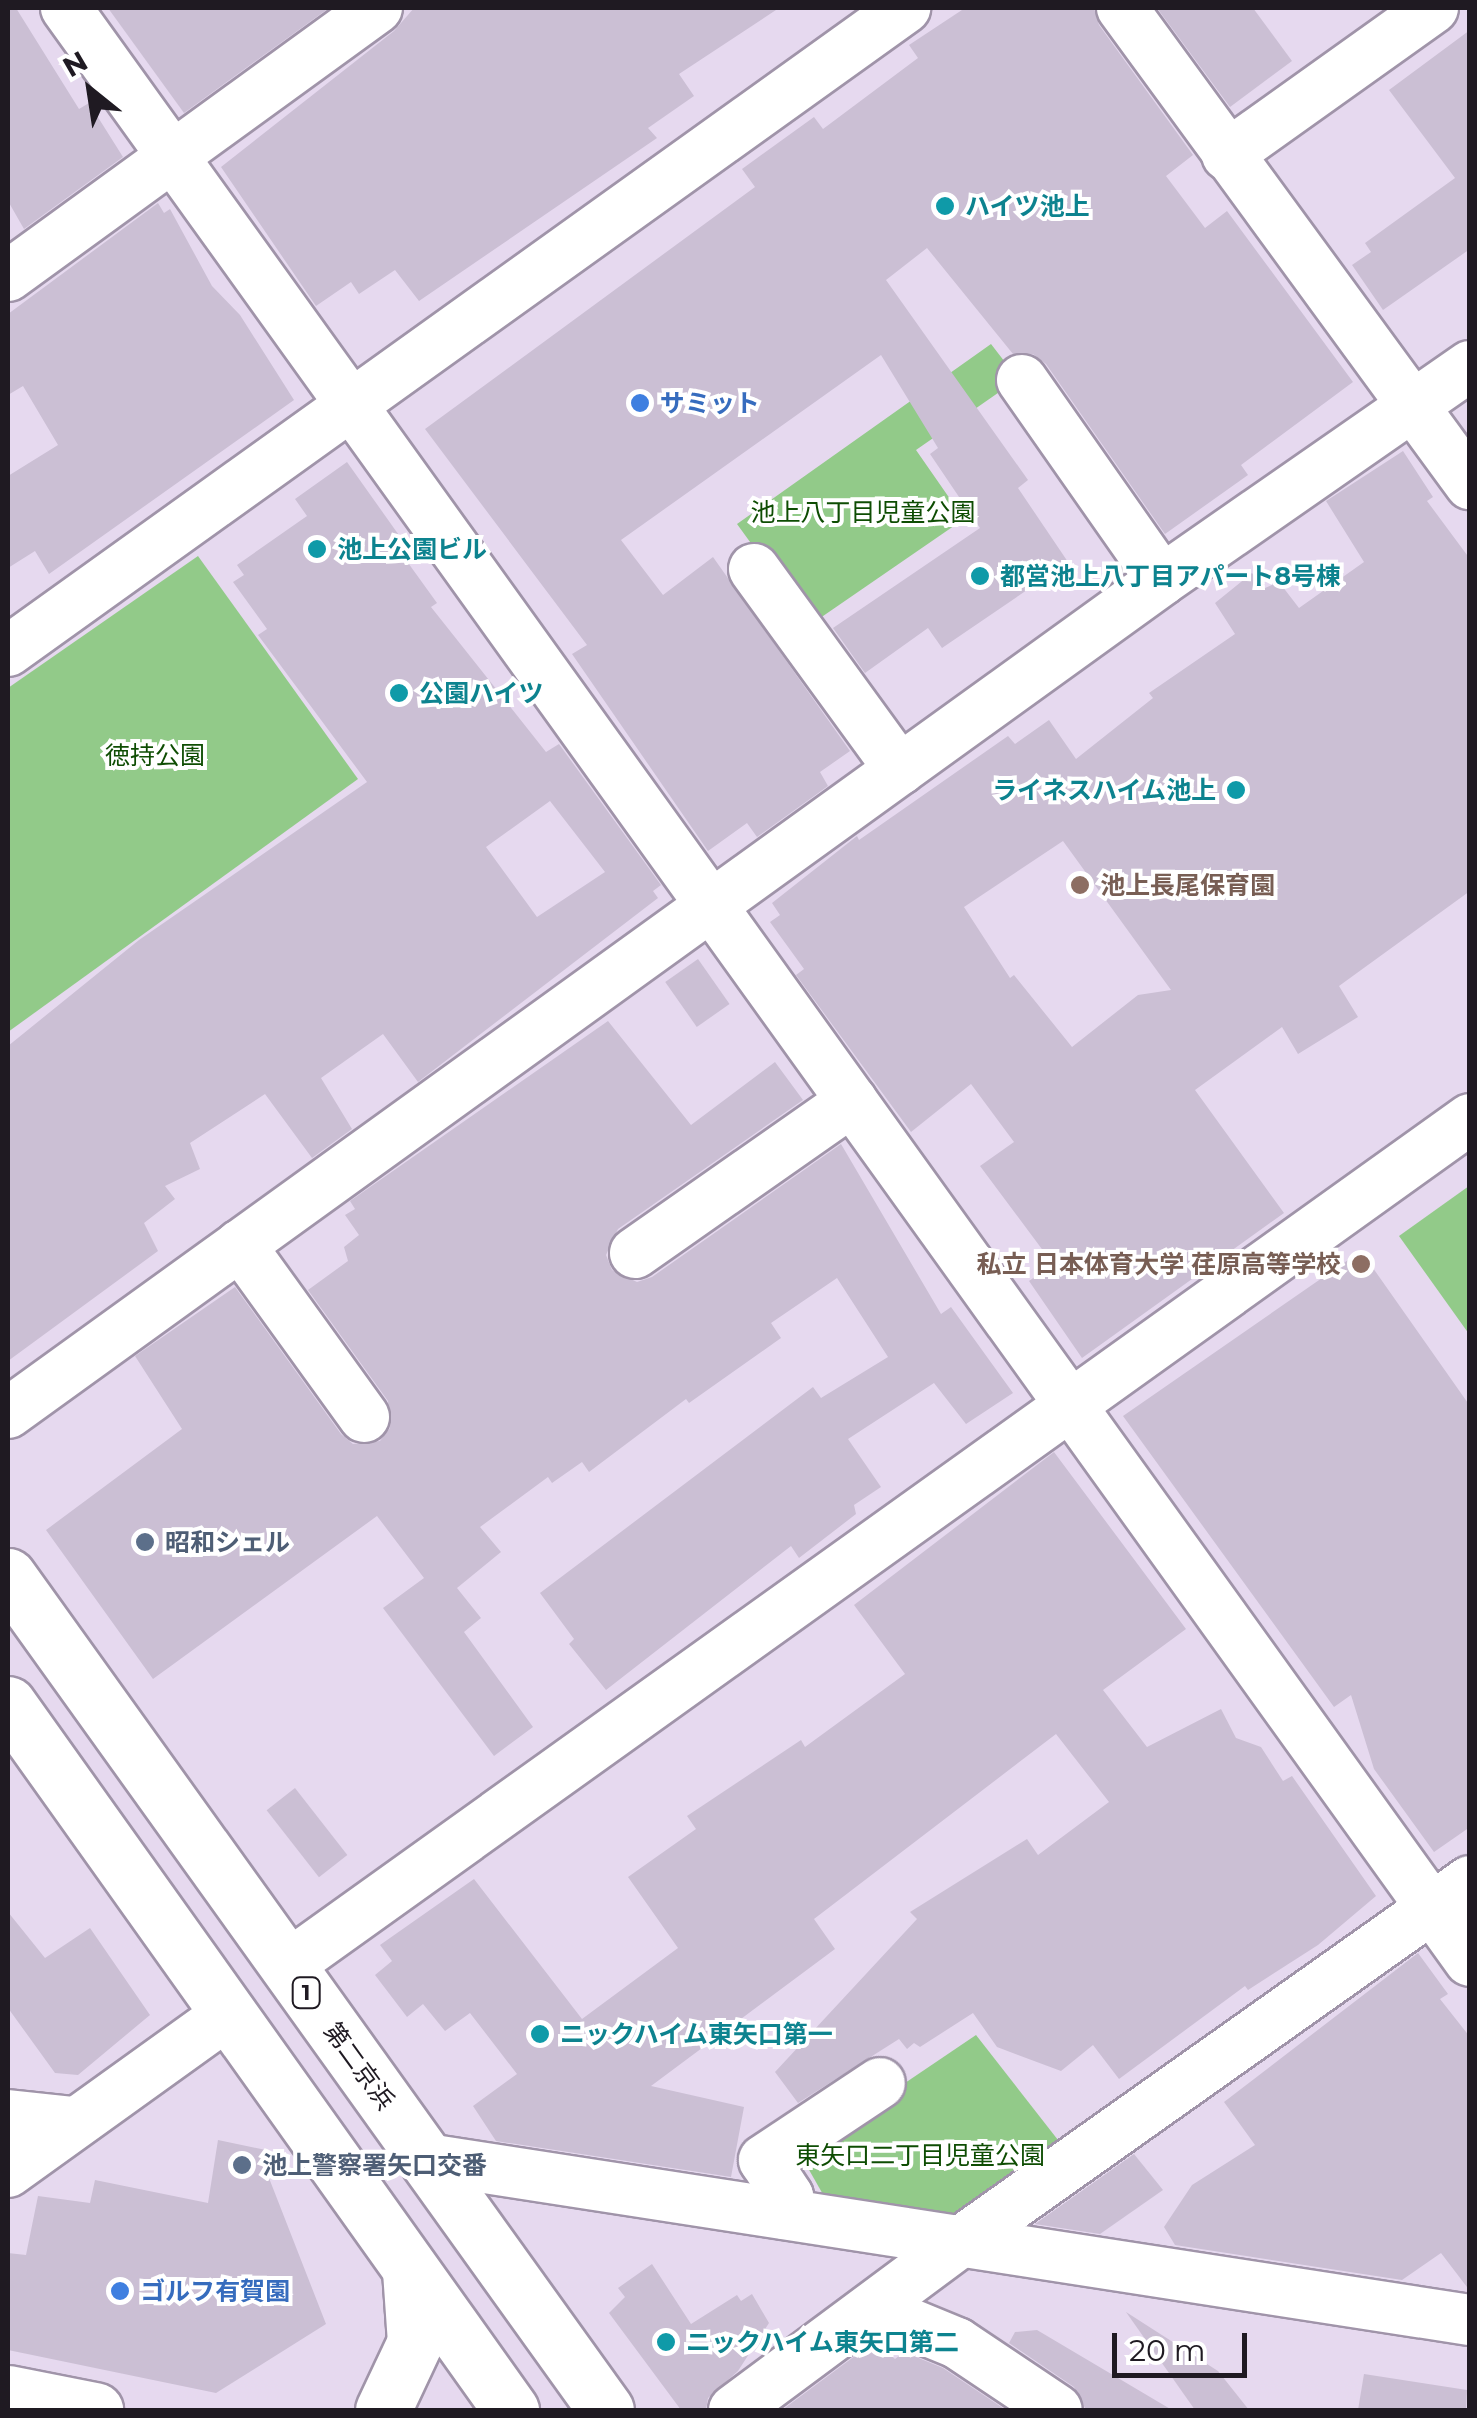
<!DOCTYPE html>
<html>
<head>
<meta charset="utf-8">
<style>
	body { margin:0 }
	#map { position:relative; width:1477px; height:2418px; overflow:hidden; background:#e6d9ef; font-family:Montserrat,"Noto Sans JP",sans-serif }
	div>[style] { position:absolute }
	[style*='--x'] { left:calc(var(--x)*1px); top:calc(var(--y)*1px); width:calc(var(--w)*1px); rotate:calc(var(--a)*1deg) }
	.green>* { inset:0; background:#92ca89 }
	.building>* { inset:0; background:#cbbfd4; transform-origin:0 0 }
	.roads { filter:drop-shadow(2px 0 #a094a9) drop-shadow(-2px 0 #a094a9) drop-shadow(0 2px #a094a9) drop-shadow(0 -2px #a094a9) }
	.minor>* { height:50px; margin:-25px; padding:0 25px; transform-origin:25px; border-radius:25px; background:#fff }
	.major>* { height:55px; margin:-27.5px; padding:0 27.5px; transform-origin:27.5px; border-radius:27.5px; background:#fff }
	.highway>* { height:55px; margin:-27.5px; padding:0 27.5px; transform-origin:27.5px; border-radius:27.5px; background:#fff }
	.dots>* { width:28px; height:28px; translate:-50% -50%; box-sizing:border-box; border:5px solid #fff; border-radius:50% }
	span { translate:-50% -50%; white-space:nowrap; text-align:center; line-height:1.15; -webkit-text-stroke:8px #fff; paint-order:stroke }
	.shield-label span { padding:2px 8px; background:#fff; border:2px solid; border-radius:8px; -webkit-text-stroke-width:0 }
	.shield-label { font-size:22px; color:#1f1a22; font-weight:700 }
	.culture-label { font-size:25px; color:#0d838f; font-weight:700 }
	.left { translate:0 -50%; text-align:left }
	.right { translate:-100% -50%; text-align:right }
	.shop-label { font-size:25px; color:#366cbe; font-weight:700 }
	.park-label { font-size:25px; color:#0e4d03 }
	.education-label { font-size:25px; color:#785e54; font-weight:700 }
	.service-label { font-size:25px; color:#4e5e75; font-weight:700 }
	.street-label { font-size:25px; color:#1f1a22 }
	.frame { position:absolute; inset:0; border:10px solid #1f1a22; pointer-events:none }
	.north { position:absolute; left:40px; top:40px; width:100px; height:100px; -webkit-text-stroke:8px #fff; paint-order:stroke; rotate:330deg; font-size:28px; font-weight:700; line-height:40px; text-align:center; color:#1f1a22 }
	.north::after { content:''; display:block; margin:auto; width:35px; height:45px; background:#1f1a22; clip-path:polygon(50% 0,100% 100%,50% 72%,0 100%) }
	.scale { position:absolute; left:1112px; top:2333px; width:135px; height:45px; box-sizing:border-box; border:5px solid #1f1a22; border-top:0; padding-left:12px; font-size:30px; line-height:35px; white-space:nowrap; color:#1f1a22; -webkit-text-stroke:8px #fff; paint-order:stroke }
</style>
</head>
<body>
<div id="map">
	<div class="green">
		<i style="clip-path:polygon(991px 344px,1018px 379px,916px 450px,964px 519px,810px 625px,737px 524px)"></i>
		<i style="clip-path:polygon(198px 556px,358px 779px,8px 1032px,8px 688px)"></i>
		<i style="clip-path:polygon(1469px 1186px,1469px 1334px,1399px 1236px)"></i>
		<i style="clip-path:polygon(976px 2035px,1058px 2140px,928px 2232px,833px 2212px,800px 2154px)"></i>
	</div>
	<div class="building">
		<i style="clip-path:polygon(8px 8px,16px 8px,79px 109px,89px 103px,123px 157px,24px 229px,8px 201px)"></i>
		<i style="clip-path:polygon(108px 8px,329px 8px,184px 113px)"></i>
		<i style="clip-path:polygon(414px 8px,779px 8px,679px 74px,694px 96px,648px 128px,657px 138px,419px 301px,395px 270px,359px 294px,351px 282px,316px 306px,221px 167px,394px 31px)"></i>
		<i style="clip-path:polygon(965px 8px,1094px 8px,1099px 25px,1193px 155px,1166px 176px,1205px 228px,1227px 211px,1353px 382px,1241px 465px,1248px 475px,1165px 534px,1046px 364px,1033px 354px,1013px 354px,927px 248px,886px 280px,1028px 480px,1018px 488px,1068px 562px,942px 648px,928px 628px,865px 673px,833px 628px,980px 528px,930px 454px,938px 448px,881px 355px,621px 540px,663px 595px,713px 557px,850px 751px,820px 772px,828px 786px,757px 837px,747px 823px,708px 851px,572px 654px,587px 645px,425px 429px,755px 187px,742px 169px,814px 117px,823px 129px,918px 58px,909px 45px)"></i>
		<i style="clip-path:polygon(1157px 8px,1253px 8px,1292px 61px,1230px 107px)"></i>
		<i style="clip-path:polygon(1470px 30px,1470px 249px,1383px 310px,1352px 265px,1371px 252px,1365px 243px,1455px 178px,1389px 90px)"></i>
		<i style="clip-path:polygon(158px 203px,164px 213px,170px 209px,212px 286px,240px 315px,294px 400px,49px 574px,35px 551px,8px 568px,8px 476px,58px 445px,23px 386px,8px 395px,8px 314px)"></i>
		<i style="clip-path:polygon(evenodd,1403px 451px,1433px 497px,1427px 501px,1470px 559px,1470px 891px,1339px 986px,1358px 1017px,1298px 1054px,1282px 1027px,1195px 1090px,1284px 1213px,1082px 1358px,1029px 1281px,1053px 1264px,980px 1166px,1014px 1142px,971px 1084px,911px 1132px,796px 975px,804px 969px,770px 922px,780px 915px,772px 903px,857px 836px,859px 840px,1008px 736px,1015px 744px,1049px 720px,1076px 759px,1153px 698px,1149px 693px,1235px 634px,1215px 603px,1252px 573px,1265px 588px,1279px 582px,1299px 608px,1364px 562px,1326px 501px,1403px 451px,1063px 841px,1171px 990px,1138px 995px,1072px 1047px,1014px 975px,1010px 978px,964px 907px,1063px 841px)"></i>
		<i style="clip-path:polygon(evenodd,347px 462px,413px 555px,406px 560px,437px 603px,431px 607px,546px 752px,559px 744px,661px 885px,653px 891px,658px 898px,418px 1082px,383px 1034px,321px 1078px,352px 1129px,312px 1158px,265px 1094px,190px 1143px,200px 1169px,165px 1186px,175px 1199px,144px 1223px,158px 1251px,8px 1361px,8px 1046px,139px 940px,367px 782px,258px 635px,267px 629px,233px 582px,244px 575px,237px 565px,307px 516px,295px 499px,347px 462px,550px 801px,605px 872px,537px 917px,486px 847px,550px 801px)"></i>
		<i style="left:698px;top:959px;width:55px;height:40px;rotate:55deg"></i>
		<i style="clip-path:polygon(608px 1021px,691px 1125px,775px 1062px,803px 1100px,618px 1229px,606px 1255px,612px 1270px,637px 1282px,652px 1277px,841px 1144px,941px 1314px,951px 1307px,1013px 1393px,966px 1424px,934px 1383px,848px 1439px,881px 1487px,854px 1505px,856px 1514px,799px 1558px,791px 1546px,606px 1690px,569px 1644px,574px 1639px,540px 1593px,813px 1387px,821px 1398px,888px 1357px,837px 1278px,771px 1323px,781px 1338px,689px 1403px,686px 1399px,589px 1472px,582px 1462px,552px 1483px,548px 1477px,480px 1527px,501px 1552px,457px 1588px,481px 1618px,464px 1632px,533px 1727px,494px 1756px,383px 1608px,424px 1578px,377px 1516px,153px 1679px,46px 1530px,182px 1429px,135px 1356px,235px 1287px,341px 1434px,353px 1444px,380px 1441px,390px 1428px,388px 1401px,308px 1290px,348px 1261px,344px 1247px,359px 1235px,345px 1215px,355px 1209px,350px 1201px)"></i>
		<i style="clip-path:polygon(1361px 1251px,1470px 1406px,1470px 1827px,1434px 1852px,1374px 1769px,1351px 1695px,1334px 1707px,1123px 1416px)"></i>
		<i style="clip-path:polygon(1054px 1452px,1186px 1629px,1103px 1690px,1147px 1747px,1221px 1709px,1236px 1738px,1261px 1747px,1283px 1781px,1292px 1776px,1376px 1896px,1318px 1945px,1248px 1990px,1245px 1986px,1119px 2079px,1093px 2045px,1061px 2071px,997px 2047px,973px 2013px,920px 2047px,914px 2043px,907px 2049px,899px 2039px,798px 2103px,775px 2072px,917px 1919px,910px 1912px,1027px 1839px,1038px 1855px,1109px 1802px,1056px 1734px,814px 1919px,835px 1949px,651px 2086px,744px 2107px,731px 2177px,496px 2141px,473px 2106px,517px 2074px,470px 2013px,445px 2031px,423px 2004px,407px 2017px,375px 1975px,392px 1961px,380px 1945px,474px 1879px,582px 2019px,678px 1948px,628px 1877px,696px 1829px,687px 1816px,801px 1740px,805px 1747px,905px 1674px,854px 1605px)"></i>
		<i style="left:295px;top:1788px;width:85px;height:36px;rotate:52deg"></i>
		<i style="clip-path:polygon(8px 1912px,45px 1958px,90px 1928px,150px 2015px,78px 2075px,55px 2073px,8px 2008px)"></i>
		<i style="clip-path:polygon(1418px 1953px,1448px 1994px,1440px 1999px,1470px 2037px,1470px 2291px,1441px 2253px,1402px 2280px,1175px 2245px,1164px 2227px,1192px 2185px,1255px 2145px,1224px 2102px)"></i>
		<i style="clip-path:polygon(218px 2140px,266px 2150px,279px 2170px,269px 2178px,326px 2324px,216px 2393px,8px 2350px,8px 2253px,26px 2255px,38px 2196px,90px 2203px,95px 2180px,208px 2203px)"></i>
		<i style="clip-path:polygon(1134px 2154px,1163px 2190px,1100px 2234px,1035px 2224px)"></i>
		<i style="clip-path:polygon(652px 2264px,691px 2324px,737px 2295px,741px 2301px,752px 2294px,769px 2323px,738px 2371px,708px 2398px,706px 2410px,681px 2410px,609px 2313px,625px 2297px,618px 2288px)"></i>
		<i style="clip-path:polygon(1126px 2312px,1218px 2371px,1249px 2410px,1195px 2410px)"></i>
		<i style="clip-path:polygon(1037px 2330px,1172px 2410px,1086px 2410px,1074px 2387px,1009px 2343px,1015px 2332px)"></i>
		<i style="clip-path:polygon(875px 2341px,895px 2359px,904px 2352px,943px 2368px,1006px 2410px,782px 2410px)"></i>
		<i style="clip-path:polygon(1364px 2374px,1467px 2390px,1466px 2410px,1358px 2410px)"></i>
	</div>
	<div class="roads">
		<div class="minor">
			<i style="--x:66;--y:8;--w:2405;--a:54.29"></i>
			<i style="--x:1122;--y:8;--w:590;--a:53.83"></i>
			<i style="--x:1227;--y:155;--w:253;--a:-35.5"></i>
			<i style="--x:8;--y:276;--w:456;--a:-36"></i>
			<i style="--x:1022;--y:380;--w:244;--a:55"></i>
			<i style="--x:754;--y:569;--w:248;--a:54"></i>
			<i style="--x:8;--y:651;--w:1104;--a:-35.63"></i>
			<i style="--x:240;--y:1245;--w:212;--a:54.2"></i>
			<i style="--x:635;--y:1253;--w:265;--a:-35"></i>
			<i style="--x:8;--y:1413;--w:1423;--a:-35.82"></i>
			<i style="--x:1162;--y:580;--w:375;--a:-34.8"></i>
			<i style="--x:287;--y:1966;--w:1455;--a:-35.6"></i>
			<i style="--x:8;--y:2115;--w:66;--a:6.1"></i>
			<i style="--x:427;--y:2159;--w:1055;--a:8.78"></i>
			<i style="--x:8;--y:2172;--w:272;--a:-35.7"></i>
			<i style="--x:784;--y:2214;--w:18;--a:-77"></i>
			<i style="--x:788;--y:2196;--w:43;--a:-123.7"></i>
			<i style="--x:764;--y:2160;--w:139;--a:-33.6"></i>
			<i style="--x:874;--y:2309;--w:90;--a:22.3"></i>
			<i style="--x:957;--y:2343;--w:120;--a:33.8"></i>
			<i style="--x:734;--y:2410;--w:282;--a:-36.6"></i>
			<i style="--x:960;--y:2242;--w:625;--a:-35.29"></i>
		</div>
		<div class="major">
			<i style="--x:8;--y:2393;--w:89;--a:11.1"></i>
		</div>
		<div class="highway">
			<i style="--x:8;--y:1576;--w:1026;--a:54.36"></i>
			<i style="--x:8;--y:1704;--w:867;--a:54.53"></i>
			<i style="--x:383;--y:2410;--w:75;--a:-64.8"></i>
			<i style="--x:415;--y:2342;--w:71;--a:-94"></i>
		</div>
	</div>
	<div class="dots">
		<i style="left:945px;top:206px;background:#0f9aa8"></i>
		<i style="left:640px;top:403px;background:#3f7fe0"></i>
		<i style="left:317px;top:549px;background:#0f9aa8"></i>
		<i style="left:980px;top:576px;background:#0f9aa8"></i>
		<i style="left:399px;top:693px;background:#0f9aa8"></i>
		<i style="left:1236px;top:790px;background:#0f9aa8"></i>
		<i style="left:1080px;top:885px;background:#8d6e63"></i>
		<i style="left:1361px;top:1264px;background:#8d6e63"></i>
		<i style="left:145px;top:1542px;background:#5c6f8a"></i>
		<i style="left:540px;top:2034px;background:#0f9aa8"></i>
		<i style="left:242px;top:2165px;background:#5c6f8a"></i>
		<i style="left:120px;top:2291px;background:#3f7fe0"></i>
		<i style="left:666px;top:2342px;background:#0f9aa8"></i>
	</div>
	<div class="shield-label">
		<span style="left:306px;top:1993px">1</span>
	</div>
	<div class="culture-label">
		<span class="left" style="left:965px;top:206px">ハイツ池上</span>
		<span class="left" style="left:337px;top:549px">池上公園ビル</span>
		<span class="left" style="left:1000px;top:576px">都営池上八丁目アパート8号棟</span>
		<span class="left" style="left:419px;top:693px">公園ハイツ</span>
		<span class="right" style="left:1216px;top:790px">ライネスハイム池上</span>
		<span class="left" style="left:560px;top:2034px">ニックハイム東矢口第一</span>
		<span class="left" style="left:686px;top:2342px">ニックハイム東矢口第二</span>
	</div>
	<div class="shop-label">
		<span class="left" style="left:660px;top:403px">サミット</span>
		<span class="left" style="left:140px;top:2291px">ゴルフ有賀園</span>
	</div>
	<div class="park-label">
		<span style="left:863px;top:512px">池上八丁目児童公園</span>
		<span style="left:155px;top:755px">徳持公園</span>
		<span style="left:920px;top:2155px">東矢口二丁目児童公園</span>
	</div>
	<div class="education-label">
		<span class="left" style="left:1100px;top:885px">池上長尾保育園</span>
		<span class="right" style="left:1341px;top:1264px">私立 日本体育大学 荏原高等学校</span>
	</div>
	<div class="service-label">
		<span class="left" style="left:165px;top:1542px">昭和シェル</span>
		<span class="left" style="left:262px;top:2165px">池上警察署矢口交番</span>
	</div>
	<div class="street-label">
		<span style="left:359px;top:2066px;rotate:54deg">第二京浜</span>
	</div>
	<div class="frame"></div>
	<div class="north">N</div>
	<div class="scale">20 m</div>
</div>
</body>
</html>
